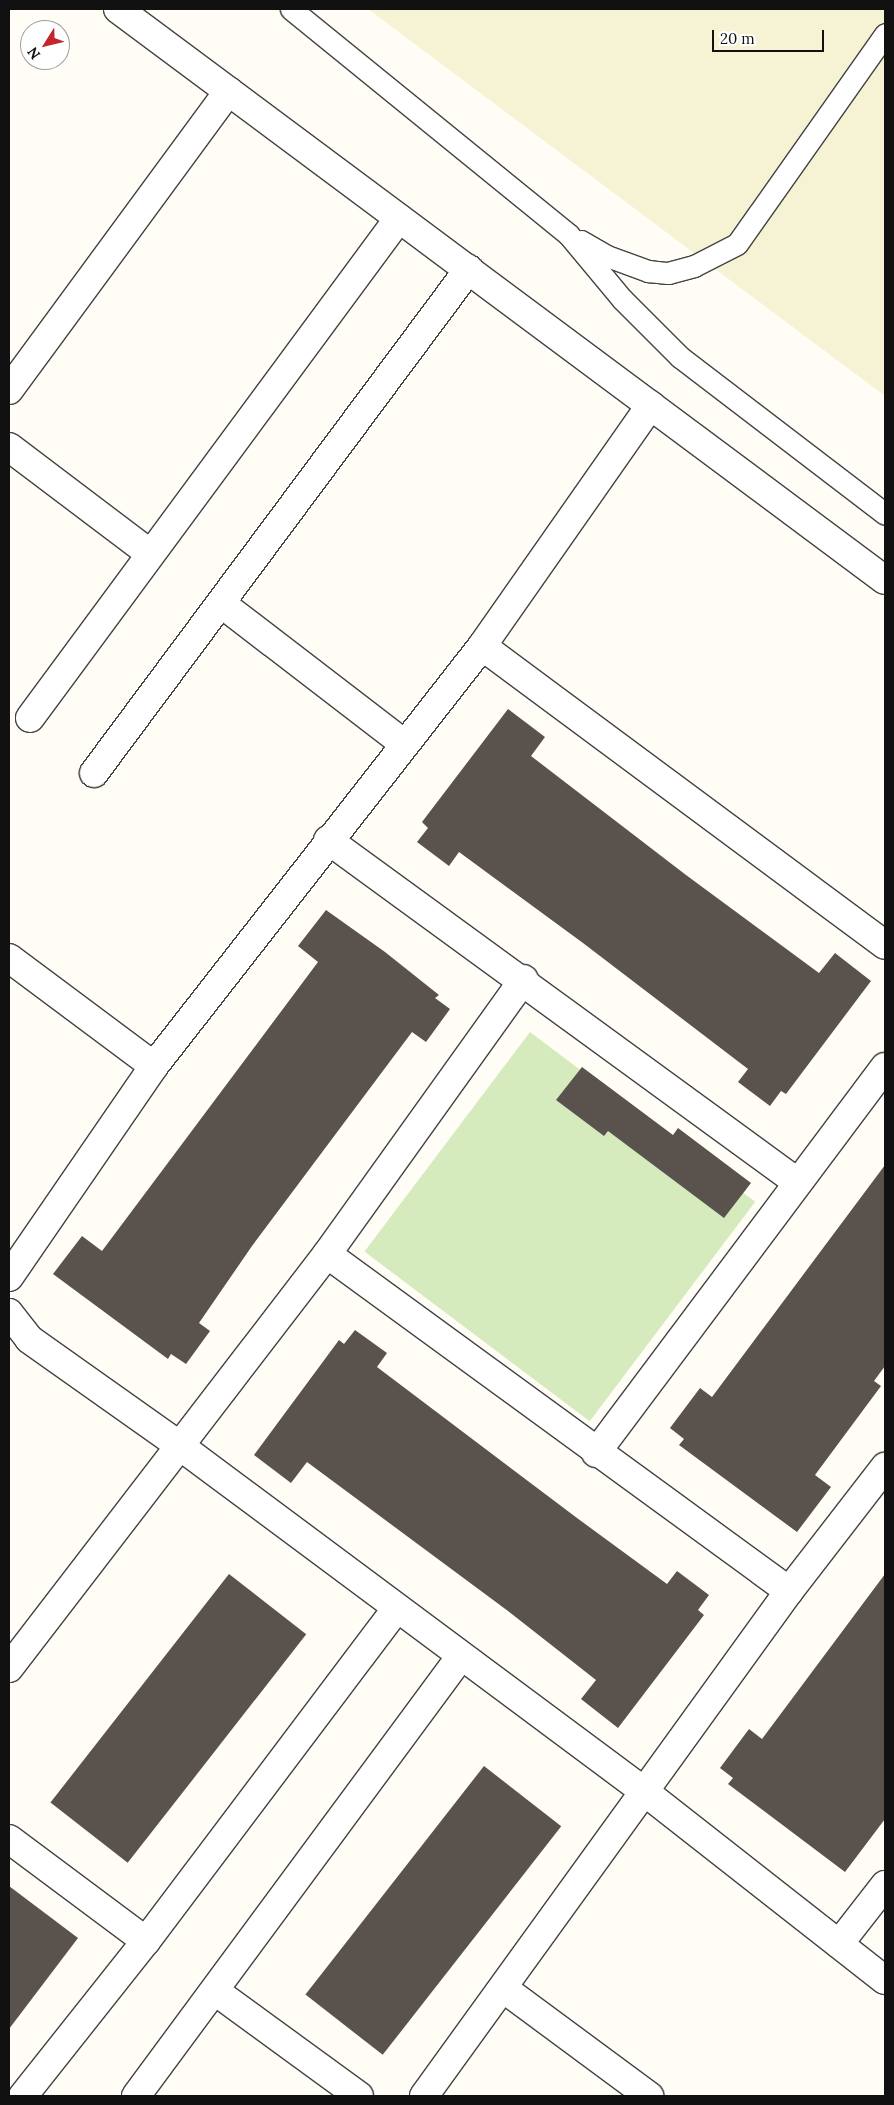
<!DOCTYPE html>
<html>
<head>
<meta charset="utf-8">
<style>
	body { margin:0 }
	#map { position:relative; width:894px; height:2105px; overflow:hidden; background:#fffdf5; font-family:Lora,serif }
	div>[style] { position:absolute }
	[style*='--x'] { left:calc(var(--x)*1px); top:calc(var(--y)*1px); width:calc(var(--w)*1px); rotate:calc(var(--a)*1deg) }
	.farmland>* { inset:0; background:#f6f3d4 }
	.green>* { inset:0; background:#d5ebbd; transform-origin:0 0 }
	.building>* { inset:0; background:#5a524d; transform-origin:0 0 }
	.roads { filter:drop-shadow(1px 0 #444) drop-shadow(-1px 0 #444) drop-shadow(0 1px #444) drop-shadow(0 -1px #444) }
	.lane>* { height:21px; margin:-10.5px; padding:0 10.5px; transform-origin:10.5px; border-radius:10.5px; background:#fff }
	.street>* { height:28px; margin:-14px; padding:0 14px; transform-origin:14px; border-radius:14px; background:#fff }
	span { translate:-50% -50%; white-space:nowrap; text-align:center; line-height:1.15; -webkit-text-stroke:5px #fff; paint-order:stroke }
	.frame { position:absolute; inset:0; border:10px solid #111; pointer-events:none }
	.north { position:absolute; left:20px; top:20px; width:50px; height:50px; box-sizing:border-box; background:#fff; border:1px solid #a0a0a0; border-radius:50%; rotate:234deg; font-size:14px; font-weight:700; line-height:20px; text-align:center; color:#111 }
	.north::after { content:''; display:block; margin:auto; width:18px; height:22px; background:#c4262e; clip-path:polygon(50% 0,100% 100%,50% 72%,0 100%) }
	.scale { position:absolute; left:712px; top:30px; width:112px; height:22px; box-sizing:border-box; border:2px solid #111; border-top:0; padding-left:6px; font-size:15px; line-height:18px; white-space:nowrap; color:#111; -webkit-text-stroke:4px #fff; paint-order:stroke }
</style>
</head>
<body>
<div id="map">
	<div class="farmland">
		<i style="clip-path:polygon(368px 9px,885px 9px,885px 396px)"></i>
	</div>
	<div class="green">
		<i style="left:530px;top:1032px;width:282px;height:275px;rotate:37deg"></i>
	</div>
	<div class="building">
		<i style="clip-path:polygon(508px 709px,545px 737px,531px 756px,686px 875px,819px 973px,835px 953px,871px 981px,786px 1094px,781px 1091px,770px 1106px,738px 1082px,748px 1069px,583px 943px,459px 852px,449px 866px,417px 842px,428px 828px,422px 822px)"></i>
		<i style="clip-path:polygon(326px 910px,385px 952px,439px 995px,435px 998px,450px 1009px,426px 1042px,412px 1032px,252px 1246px,199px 1323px,210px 1331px,186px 1364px,171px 1354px,168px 1359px,53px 1274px,82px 1236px,102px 1251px,185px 1140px,318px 962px,298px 946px)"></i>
		<i style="clip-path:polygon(582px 1067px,673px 1135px,678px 1128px,751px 1183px,724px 1218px,608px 1131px,604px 1136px,556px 1100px)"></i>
		<i style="clip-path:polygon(885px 1165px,885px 1366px,874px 1381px,881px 1386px,815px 1475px,831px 1487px,797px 1532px,679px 1445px,684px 1439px,670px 1428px,700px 1388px,712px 1397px)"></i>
		<i style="clip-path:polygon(355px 1330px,387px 1353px,377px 1367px,577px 1518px,667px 1584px,677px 1571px,709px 1595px,698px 1610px,704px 1615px,618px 1728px,581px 1699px,596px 1680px,508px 1611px,307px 1462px,291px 1483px,254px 1455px,339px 1340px,344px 1344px)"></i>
		<i style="left:229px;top:1574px;width:98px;height:290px;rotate:38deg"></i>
		<i style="clip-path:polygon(885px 1574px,885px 1819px,845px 1872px,728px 1784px,733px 1778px,720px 1768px,749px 1729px,762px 1739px)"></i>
		<i style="left:484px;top:1766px;width:98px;height:290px;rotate:38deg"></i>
		<i style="clip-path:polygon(9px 1886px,78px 1938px,9px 2029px)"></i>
	</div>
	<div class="roads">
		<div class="lane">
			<i style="--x:291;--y:9;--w:357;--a:39.1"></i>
			<i style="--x:568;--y:234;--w:85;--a:50.3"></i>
			<i style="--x:622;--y:299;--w:82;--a:45"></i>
			<i style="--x:680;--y:357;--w:258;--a:37.4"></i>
			<i style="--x:581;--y:241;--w:30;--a:30"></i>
			<i style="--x:607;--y:256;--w:44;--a:20.1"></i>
			<i style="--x:648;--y:271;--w:20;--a:6"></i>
			<i style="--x:668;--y:273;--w:27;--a:-15"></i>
			<i style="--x:694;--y:266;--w:48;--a:-27.1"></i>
			<i style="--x:737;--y:244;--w:257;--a:-54.8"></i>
		</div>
		<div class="street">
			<i style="--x:118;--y:9;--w:956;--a:36.67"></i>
			<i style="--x:9;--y:390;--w:371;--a:-53.7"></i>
			<i style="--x:9;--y:447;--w:176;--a:37.1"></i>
			<i style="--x:222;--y:604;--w:228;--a:37.5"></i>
			<i style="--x:482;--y:646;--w:502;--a:36.57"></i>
			<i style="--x:30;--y:718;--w:621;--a:-53.57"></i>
			<i style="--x:94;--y:773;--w:628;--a:-53.35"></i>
			<i style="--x:328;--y:840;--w:580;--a:36.1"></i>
			<i style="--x:9;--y:958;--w:181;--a:36.7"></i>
			<i style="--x:327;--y:1254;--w:572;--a:36.11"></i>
			<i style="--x:9;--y:1277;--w:256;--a:-55.5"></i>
			<i style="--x:154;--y:1066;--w:533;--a:-52.01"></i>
			<i style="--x:482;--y:646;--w:294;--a:-55"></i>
			<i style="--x:9;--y:1313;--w:33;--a:52"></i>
			<i style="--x:29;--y:1339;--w:185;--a:35.3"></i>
			<i style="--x:180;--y:1446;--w:580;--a:36.65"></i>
			<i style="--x:645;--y:1792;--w:305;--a:38.1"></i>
			<i style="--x:596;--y:1453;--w:482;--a:-53.2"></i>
			<i style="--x:9;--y:1668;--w:522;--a:-52.47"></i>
			<i style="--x:327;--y:1254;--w:338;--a:-54.4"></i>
			<i style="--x:9;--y:1839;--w:171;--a:36.7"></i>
			<i style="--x:839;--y:1944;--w:75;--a:-52.1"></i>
			<i style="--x:503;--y:1988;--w:182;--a:36.5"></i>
			<i style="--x:215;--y:1991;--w:178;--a:36.1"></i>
			<i style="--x:23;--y:2096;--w:198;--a:-51.6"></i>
			<i style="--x:146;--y:1941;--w:416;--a:-53"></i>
			<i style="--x:136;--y:2096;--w:547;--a:-53.55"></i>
			<i style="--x:424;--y:2096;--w:623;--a:-54.14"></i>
			<i style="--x:789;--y:1591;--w:157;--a:-52.3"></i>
		</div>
	</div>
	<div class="frame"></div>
	<div class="north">N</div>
	<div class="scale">20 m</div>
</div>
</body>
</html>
